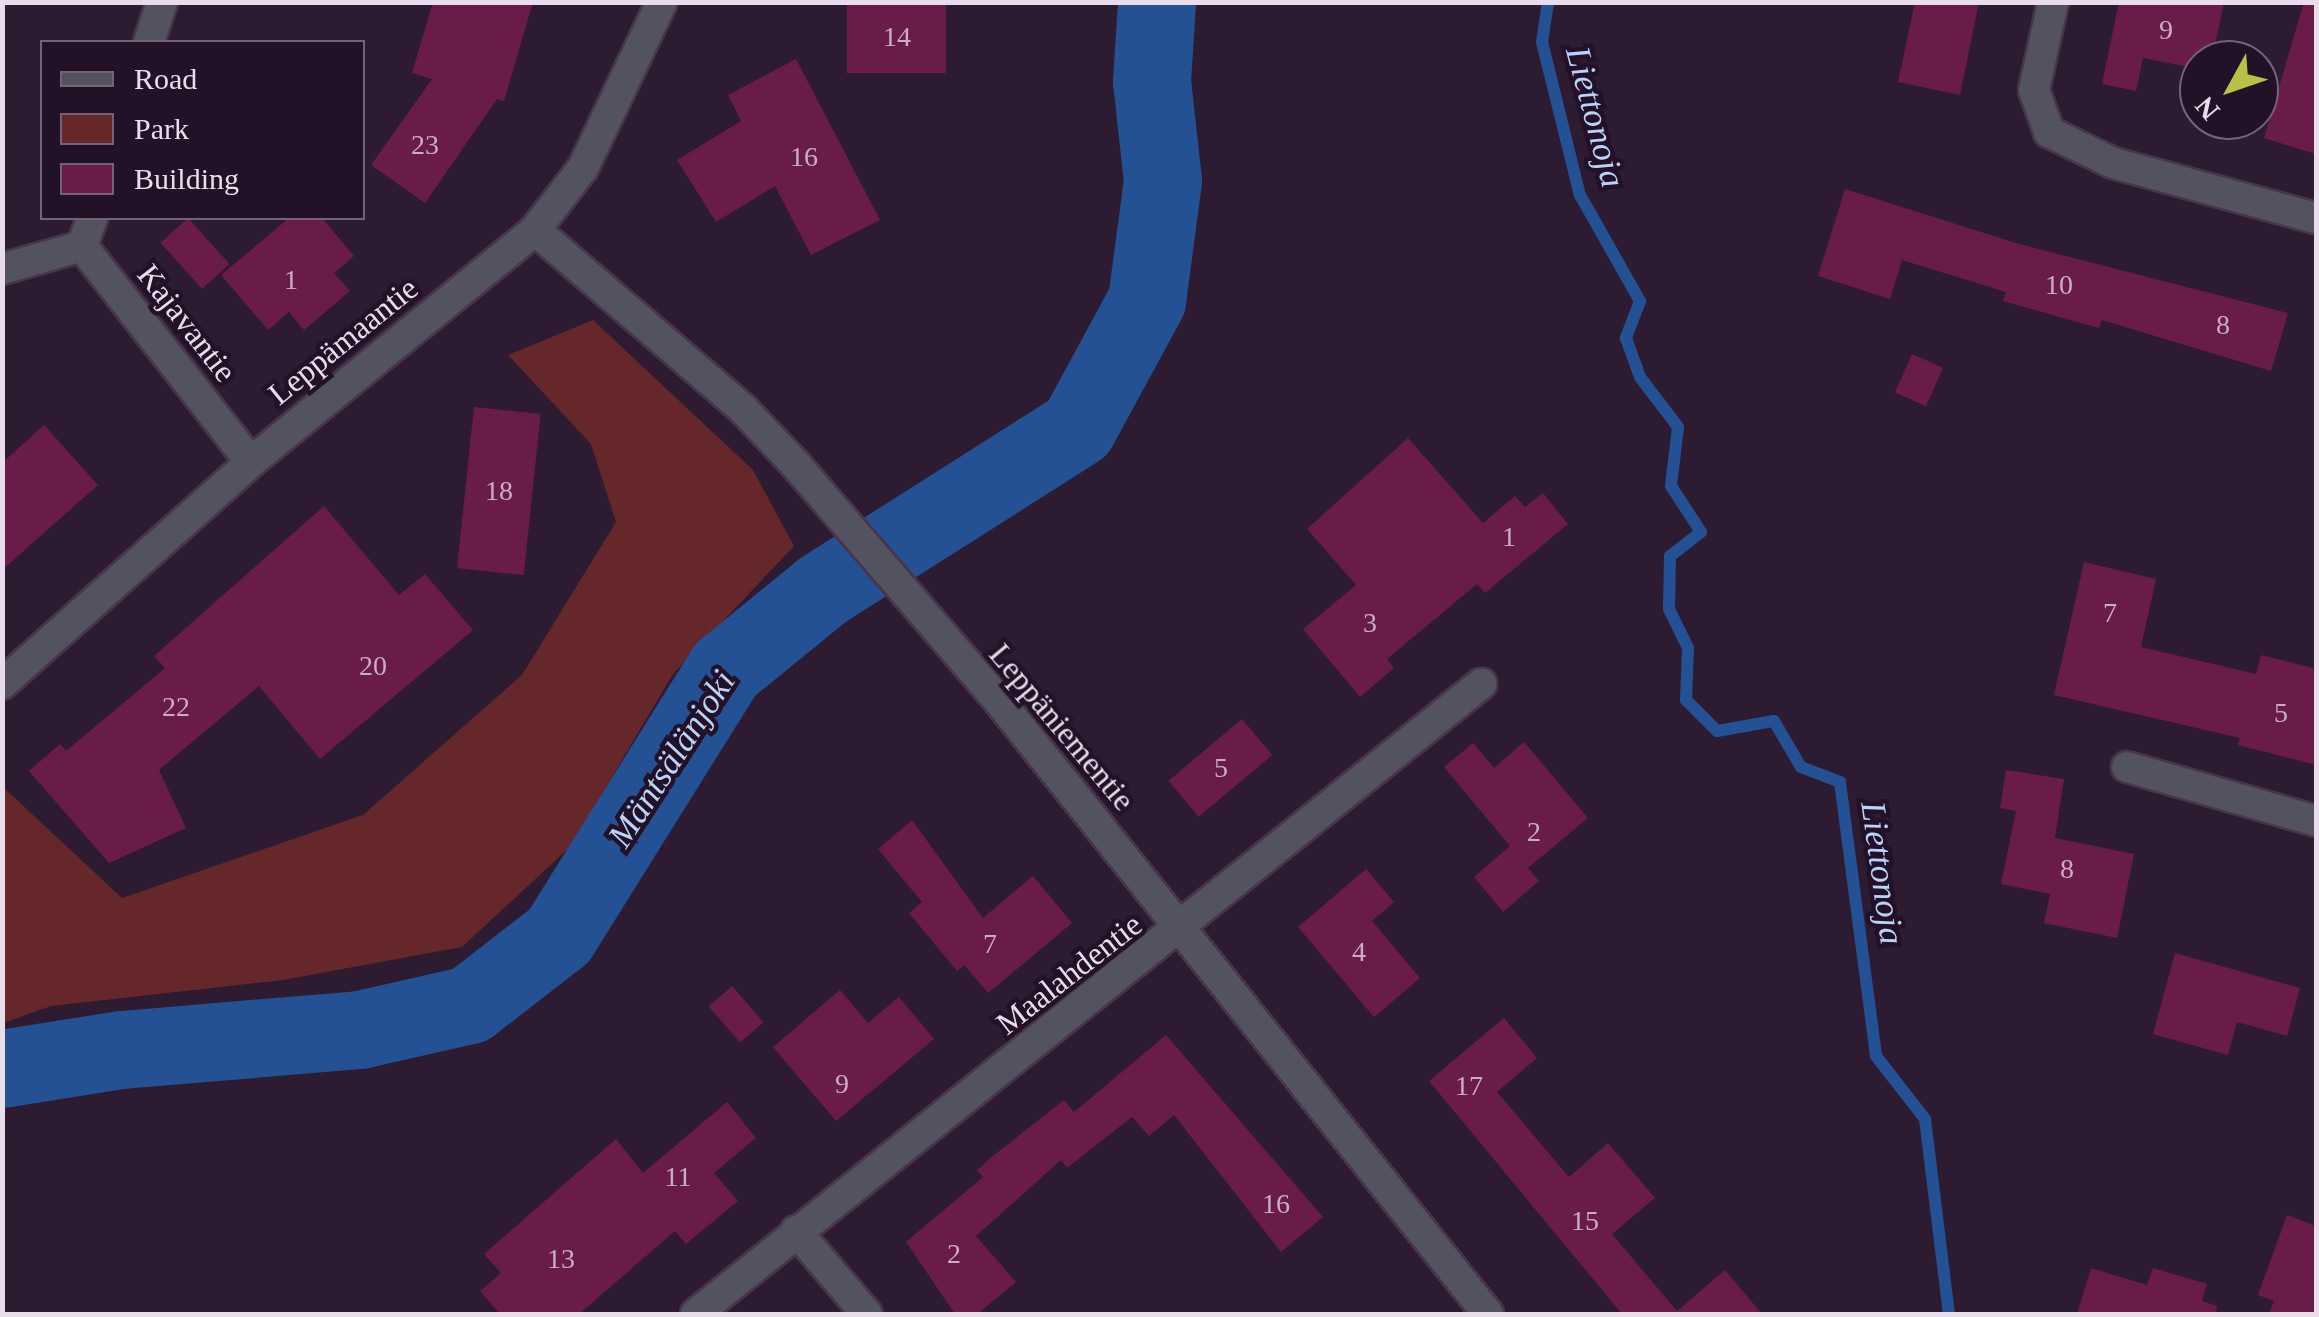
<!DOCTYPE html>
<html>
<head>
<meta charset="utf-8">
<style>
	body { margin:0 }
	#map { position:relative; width:2319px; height:1317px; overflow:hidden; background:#2d1b31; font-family:Georgia,serif }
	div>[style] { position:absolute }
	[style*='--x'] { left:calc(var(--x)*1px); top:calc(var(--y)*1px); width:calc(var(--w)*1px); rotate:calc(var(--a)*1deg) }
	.green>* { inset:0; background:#652729 }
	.stream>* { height:12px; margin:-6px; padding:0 6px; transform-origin:6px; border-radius:6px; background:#245193 }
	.river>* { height:78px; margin:-39px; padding:0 39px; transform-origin:39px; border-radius:39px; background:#245193 }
	.building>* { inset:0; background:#6a1c48; transform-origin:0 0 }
	.roads { filter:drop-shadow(2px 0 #47364b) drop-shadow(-2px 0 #47364b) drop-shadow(0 2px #47364b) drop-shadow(0 -2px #47364b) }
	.minor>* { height:30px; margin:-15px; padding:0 15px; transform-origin:15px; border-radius:15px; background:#53525f }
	span { translate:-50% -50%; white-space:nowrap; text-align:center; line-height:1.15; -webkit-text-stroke:9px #231227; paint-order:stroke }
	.number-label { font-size:28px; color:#c9adc3 }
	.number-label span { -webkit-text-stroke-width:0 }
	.street-label { font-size:32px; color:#e9ddec }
	.water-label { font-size:35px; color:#b9d3f9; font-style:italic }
	.frame { position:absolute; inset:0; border:5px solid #e9ddec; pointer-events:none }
	.legend { position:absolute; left:40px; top:40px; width:325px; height:180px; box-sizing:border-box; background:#231227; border:2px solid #726376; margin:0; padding:12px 18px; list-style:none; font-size:30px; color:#e9ddec }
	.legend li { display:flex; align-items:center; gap:20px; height:50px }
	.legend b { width:50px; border:2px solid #726376 }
	.north { position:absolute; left:2179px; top:40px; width:100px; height:100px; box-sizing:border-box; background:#231227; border:2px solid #726376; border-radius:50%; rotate:230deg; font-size:28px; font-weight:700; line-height:40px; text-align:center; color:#e9ddec }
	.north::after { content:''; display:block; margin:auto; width:35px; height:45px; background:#b9c046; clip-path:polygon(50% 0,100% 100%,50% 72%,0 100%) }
</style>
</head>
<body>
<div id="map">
	<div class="green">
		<i style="clip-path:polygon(593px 320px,753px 470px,794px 546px,673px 674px,571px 846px,462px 947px,283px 980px,51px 1006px,3px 1023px,3px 787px,122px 898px,363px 815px,522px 675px,616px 522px,591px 444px,508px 355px)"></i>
	</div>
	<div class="stream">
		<i style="--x:1548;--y:2;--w:40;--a:98.5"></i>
		<i style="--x:1542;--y:42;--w:158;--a:76.1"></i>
		<i style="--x:1580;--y:195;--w:122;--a:60.5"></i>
		<i style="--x:1640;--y:301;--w:40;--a:111"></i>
		<i style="--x:1626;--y:338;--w:41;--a:70.3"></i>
		<i style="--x:1640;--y:377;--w:63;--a:52.8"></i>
		<i style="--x:1678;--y:427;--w:59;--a:96.8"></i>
		<i style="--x:1671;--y:486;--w:55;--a:56.9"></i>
		<i style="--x:1701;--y:532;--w:39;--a:142"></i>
		<i style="--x:1670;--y:556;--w:53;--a:91.1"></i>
		<i style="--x:1669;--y:609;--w:43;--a:64"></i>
		<i style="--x:1688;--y:648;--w:52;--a:92.2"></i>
		<i style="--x:1686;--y:700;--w:44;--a:45"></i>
		<i style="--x:1717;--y:731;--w:58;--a:-10"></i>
		<i style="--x:1774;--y:721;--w:53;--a:59.6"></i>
		<i style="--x:1801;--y:767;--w:42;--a:21"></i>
		<i style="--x:1840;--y:782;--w:276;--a:82.5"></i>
		<i style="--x:1876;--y:1056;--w:80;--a:52.1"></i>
		<i style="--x:1925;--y:1119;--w:196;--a:83"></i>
	</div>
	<div class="river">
		<i style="--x:2;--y:1069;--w:121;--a:-9"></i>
		<i style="--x:122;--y:1050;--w:239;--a:-4.8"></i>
		<i style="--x:360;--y:1030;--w:113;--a:-12.8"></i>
		<i style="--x:470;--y:1005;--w:113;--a:-37.8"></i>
		<i style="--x:559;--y:936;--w:314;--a:-58"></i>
		<i style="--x:725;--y:670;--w:127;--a:-39.2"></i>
		<i style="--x:823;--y:590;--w:302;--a:-32.4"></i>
		<i style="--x:1078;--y:428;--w:145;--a:-61.5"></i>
		<i style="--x:1147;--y:301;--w:121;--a:-82.4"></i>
		<i style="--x:1163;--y:181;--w:100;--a:-96.3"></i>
		<i style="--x:1152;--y:82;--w:80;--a:-86.4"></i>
	</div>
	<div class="building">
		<i style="clip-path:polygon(433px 2px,533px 2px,504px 101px,497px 99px,425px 203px,371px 165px,432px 79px,412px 73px)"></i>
		<i style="left:847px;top:2px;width:99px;height:71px"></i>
		<i style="clip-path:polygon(1915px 2px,1979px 2px,1960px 95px,1898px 82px)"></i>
		<i style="clip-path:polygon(2119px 2px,2224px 2px,2212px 60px,2199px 60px,2199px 69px,2143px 58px,2136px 91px,2102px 84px)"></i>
		<i style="clip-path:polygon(2304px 2px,2316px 2px,2316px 154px,2264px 138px)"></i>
		<i style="clip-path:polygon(796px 59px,880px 220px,811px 255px,775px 186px,716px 222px,677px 160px,741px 121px,728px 95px)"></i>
		<i style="clip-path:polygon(1845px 189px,2019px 244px,2288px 313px,2271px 371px,2102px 320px,2099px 328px,2003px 301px,2006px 292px,1902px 260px,1890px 299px,1818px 276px)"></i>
		<i style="left:188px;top:218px;width:62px;height:37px;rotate:48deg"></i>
		<i style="clip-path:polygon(289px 218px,322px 218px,354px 256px,334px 273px,350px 291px,304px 330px,289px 312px,268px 330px,221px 275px)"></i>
		<i style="left:1912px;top:354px;width:34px;height:42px;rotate:24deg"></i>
		<i style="left:474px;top:407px;width:67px;height:162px;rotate:6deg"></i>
		<i style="clip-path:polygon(44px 425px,98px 485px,2px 570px,2px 463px)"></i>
		<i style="clip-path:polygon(1408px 438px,1483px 523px,1515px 496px,1525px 507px,1543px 493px,1568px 524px,1485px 593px,1477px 584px,1387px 659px,1394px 668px,1360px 697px,1303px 629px,1356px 585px,1307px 529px)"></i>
		<i style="clip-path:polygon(324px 506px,399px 595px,425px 574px,473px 630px,320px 759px,259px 686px,159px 770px,186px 828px,109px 863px,29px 771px,60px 744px,66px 751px,165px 668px,154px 656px)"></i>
		<i style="clip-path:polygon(2084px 562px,2156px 579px,2141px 647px,2256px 674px,2261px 655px,2316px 669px,2316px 765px,2238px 745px,2240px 738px,2054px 695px)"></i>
		<i style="left:1242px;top:719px;width:47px;height:96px;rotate:50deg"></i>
		<i style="clip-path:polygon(1524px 742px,1588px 818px,1528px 868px,1539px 881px,1503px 912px,1474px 877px,1510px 846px,1444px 767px,1473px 743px,1494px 768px)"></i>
		<i style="clip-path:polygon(2006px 770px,2064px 779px,2055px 838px,2134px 854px,2117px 938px,2044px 923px,2050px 894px,2001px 884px,2016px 811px,2000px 808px)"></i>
		<i style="clip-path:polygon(912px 820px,983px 918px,1033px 876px,1072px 923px,988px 993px,964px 965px,957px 971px,909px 913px,922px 902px,878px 849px)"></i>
		<i style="clip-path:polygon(1366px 869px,1394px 902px,1372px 921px,1420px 978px,1374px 1017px,1298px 927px)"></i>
		<i style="clip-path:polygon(2175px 953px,2300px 988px,2287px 1036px,2237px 1022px,2228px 1055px,2153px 1034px)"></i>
		<i style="left:732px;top:986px;width:48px;height:31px;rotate:49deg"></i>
		<i style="clip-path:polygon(840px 990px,868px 1023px,899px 997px,934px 1039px,836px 1121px,773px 1047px)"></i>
		<i style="clip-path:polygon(1504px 1018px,1537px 1058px,1497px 1092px,1569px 1177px,1608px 1143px,1655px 1198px,1612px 1234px,1677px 1311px,1725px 1270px,1762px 1314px,1622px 1314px,1429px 1081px)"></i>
		<i style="clip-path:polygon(1166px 1035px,1323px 1217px,1281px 1252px,1174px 1115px,1149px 1136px,1132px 1117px,1067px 1168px,1061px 1160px,976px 1236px,1016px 1282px,977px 1314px,955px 1314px,906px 1242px,983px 1177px,977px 1170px,993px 1156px,1064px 1100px,1074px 1112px)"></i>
		<i style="clip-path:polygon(727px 1102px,756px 1138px,714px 1173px,738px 1201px,686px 1244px,675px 1231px,579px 1314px,500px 1314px,480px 1291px,501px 1273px,484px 1254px,616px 1139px,643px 1173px)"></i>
		<i style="clip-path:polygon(2287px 1215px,2316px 1226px,2316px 1314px,2269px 1314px,2274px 1301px,2258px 1295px)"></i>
		<i style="clip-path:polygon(2091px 1268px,2147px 1285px,2153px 1268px,2207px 1284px,2202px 1301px,2217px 1306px,2216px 1314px,2077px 1314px)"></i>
	</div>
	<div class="roads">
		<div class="minor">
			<i style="--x:2053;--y:2;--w:90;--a:102.2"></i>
			<i style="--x:2034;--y:90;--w:45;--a:70.3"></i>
			<i style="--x:2049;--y:132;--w:71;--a:25.8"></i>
			<i style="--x:2113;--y:163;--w:210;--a:15.2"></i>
			<i style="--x:149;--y:42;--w:42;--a:-72"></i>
			<i style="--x:535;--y:230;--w:273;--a:40.7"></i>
			<i style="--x:742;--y:408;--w:79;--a:46.5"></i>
			<i style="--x:796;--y:465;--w:311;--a:49.3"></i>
			<i style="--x:999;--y:701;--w:784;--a:51.42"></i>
			<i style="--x:82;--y:246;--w:30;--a:-70"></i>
			<i style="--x:2;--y:269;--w:83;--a:-16"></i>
			<i style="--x:82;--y:246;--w:274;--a:52"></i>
			<i style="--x:2;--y:684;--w:334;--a:-41.7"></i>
			<i style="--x:251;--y:462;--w:367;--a:-39.2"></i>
			<i style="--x:535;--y:230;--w:78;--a:-52.3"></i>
			<i style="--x:583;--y:168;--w:184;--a:-64.6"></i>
			<i style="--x:2127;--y:767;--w:197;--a:15.9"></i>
			<i style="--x:796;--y:1231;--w:109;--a:49.5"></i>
			<i style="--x:696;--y:1314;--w:1007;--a:-38.75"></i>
		</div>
	</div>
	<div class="number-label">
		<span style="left:2166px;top:30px">9</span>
		<span style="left:897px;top:37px">14</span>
		<span style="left:425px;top:145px">23</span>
		<span style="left:804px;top:157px">16</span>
		<span style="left:291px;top:280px">1</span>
		<span style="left:2059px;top:285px">10</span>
		<span style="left:2223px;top:325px">8</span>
		<span style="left:499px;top:491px">18</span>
		<span style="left:1509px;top:537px">1</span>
		<span style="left:2110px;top:613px">7</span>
		<span style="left:1370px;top:623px">3</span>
		<span style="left:373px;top:666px">20</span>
		<span style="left:176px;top:707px">22</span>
		<span style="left:2281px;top:713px">5</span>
		<span style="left:1221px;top:768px">5</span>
		<span style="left:1534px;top:832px">2</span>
		<span style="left:2067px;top:869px">8</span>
		<span style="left:990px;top:944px">7</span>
		<span style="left:1359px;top:952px">4</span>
		<span style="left:842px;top:1084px">9</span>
		<span style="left:1469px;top:1086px">17</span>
		<span style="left:678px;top:1177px">11</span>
		<span style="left:1276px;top:1204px">16</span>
		<span style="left:1585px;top:1221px">15</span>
		<span style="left:954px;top:1254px">2</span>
		<span style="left:561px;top:1259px">13</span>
	</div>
	<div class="street-label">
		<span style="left:187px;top:323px;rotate:52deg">Kajavantie</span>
		<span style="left:343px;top:341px;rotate:-39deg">Leppämaantie</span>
		<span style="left:1062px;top:727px;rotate:50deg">Leppäniementie</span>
		<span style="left:1069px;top:974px;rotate:-38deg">Maalahdentie</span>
	</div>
	<div class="water-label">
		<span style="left:1595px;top:117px;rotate:75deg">Liettonoja</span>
		<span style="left:672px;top:759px;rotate:-57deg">Mäntsälänjoki</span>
		<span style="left:1882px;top:873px;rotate:82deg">Liettonoja</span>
	</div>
	<div class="frame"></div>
	<ul class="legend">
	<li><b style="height:12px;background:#53525f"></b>Road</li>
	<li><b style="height:28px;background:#652729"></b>Park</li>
	<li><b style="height:28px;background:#6a1c48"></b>Building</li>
	</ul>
	<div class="north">N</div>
</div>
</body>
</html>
